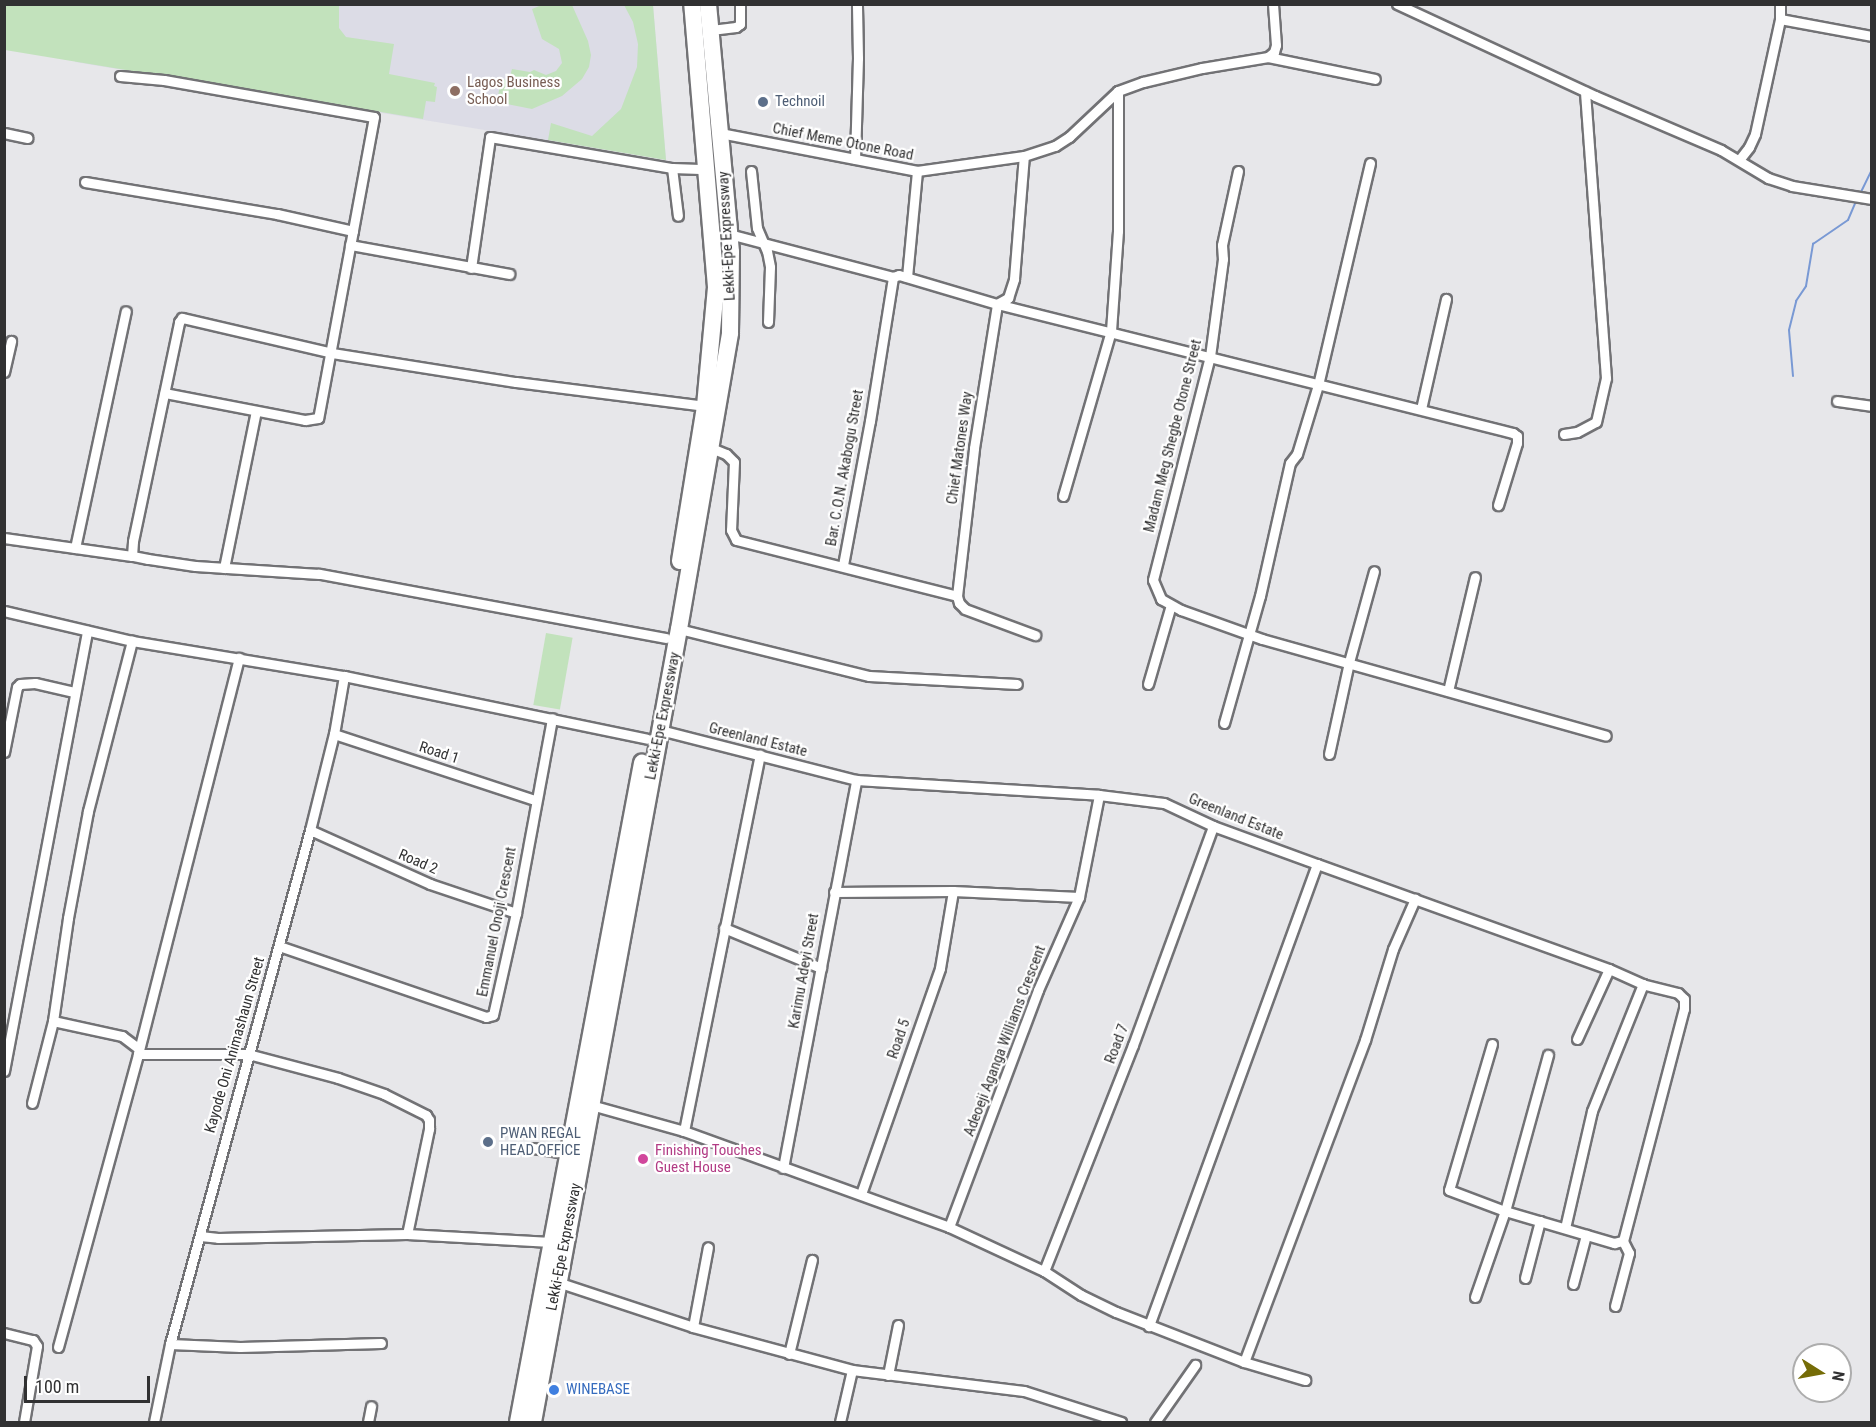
<!DOCTYPE html>
<html>
<head>
<meta charset="utf-8">
<style>
	body { margin:0 }
	#map { position:relative; width:1876px; height:1427px; overflow:hidden; background:#e7e7ea; font-family:"Roboto Condensed",sans-serif }
	div>[style] { position:absolute }
	[style*='--x'] { left:calc(var(--x)*1px); top:calc(var(--y)*1px); width:calc(var(--w)*1px); rotate:calc(var(--a)*1deg) }
	.built>* { inset:0; background:#dcdce6 }
	.green>* { inset:0; background:#c2e2bc; transform-origin:0 0 }
	.stream>* { height:2px; margin:-1px; padding:0 1px; transform-origin:1px; border-radius:1px; background:#7999d4 }
	.roads { filter:drop-shadow(2px 0 #727275) drop-shadow(-2px 0 #727275) drop-shadow(0 2px #727275) drop-shadow(0 -2px #727275) }
	.street>* { height:9px; margin:-4.5px; padding:0 4.5px; transform-origin:4.5px; border-radius:4.5px; background:#fff }
	.highway>* { height:16px; margin:-8px; padding:0 8px; transform-origin:8px; border-radius:8px; background:#fff }
	.dots>* { width:16px; height:16px; translate:-50% -50%; box-sizing:border-box; border:3px solid #fff; border-radius:50% }
	span { translate:-50% -50%; white-space:nowrap; text-align:center; line-height:1.15; -webkit-text-stroke:4.5px #fff; paint-order:stroke }
	.education-label { font-size:15px; color:#785e54 }
	.left { translate:0 -50%; text-align:left }
	.service-label { font-size:15px; color:#4e5e75 }
	.street-label { font-size:15px; color:#313132 }
	.hotel-label { font-size:15px; color:#b23c85 }
	.shop-label { font-size:15px; color:#366cbe }
	.frame { position:absolute; inset:0; border:6px solid #313132; pointer-events:none }
	.north { position:absolute; left:1792px; top:1343px; width:60px; height:60px; box-sizing:border-box; background:#fff; border:2px solid #adadad; border-radius:50%; rotate:101deg; font-size:16px; font-weight:700; line-height:24px; text-align:center; color:#313132 }
	.north::after { content:''; display:block; margin:auto; width:21px; height:27px; background:#756c07; clip-path:polygon(50% 0,100% 100%,50% 72%,0 100%) }
	.scale { position:absolute; left:24px; top:1376px; width:126px; height:27px; box-sizing:border-box; border:3px solid #313132; border-top:0; padding-left:8px; font-size:18px; line-height:21px; white-space:nowrap; color:#313132; -webkit-text-stroke:4px #fff; paint-order:stroke }
</style>
</head>
<body>
<div id="map">
	<div class="built">
		<i style="clip-path:polygon(79px 5px,653px 5px,666px 160px,75px 62px)"></i>
	</div>
	<div class="green">
		<i style="clip-path:polygon(544px 4px,572px 5px,588px 41px,591px 55px,589px 67px,582px 79px,562px 96px,532px 109px,497px 102px,501px 79px,509px 80px,512px 69px,530px 72px,534px 70px,546px 75px,556px 71px,562px 63px,559px 49px,542px 39px,532px 9px)"></i>
		<i style="clip-path:polygon(4px 5px,339px 5px,339px 28px,346px 37px,394px 44px,389px 74px,435px 83px,434px 86px,437px 87px,435px 102px,426px 101px,423px 119px,5px 50px)"></i>
		<i style="clip-path:polygon(624px 5px,653px 5px,666px 160px,548px 140px,551px 123px,592px 136px,621px 109px,637px 67px,638px 44px,633px 22px)"></i>
		<i style="left:546px;top:633px;width:27px;height:73px;rotate:10deg"></i>
	</div>
	<div class="stream">
		<i style="--x:1860;--y:194;--w:28;--a:-64"></i>
		<i style="--x:1793;--y:376;--w:46;--a:-95"></i>
		<i style="--x:1789;--y:330;--w:30;--a:-76"></i>
		<i style="--x:1796;--y:301;--w:18;--a:-56"></i>
		<i style="--x:1806;--y:286;--w:43;--a:-80.5"></i>
		<i style="--x:1813;--y:244;--w:42;--a:-34.4"></i>
		<i style="--x:1848;--y:220;--w:23;--a:-67"></i>
	</div>
	<div class="roads">
		<div class="street">
			<i style="--x:1397;--y:4;--w:218;--a:24.9"></i>
			<i style="--x:1595;--y:96;--w:137;--a:23.2"></i>
			<i style="--x:1721;--y:150;--w:55;--a:30.8"></i>
			<i style="--x:1768;--y:178;--w:25;--a:18"></i>
			<i style="--x:1792;--y:186;--w:81;--a:9.2"></i>
			<i style="--x:1780;--y:19;--w:94;--a:10.5"></i>
			<i style="--x:711;--y:30;--w:25;--a:-7"></i>
			<i style="--x:736;--y:27;--w:5;--a:-37"></i>
			<i style="--x:740;--y:24;--w:20;--a:-90"></i>
			<i style="--x:1268;--y:57;--w:109;--a:11.6"></i>
			<i style="--x:120;--y:76;--w:44;--a:5.2"></i>
			<i style="--x:164;--y:80;--w:213;--a:10"></i>
			<i style="--x:374;--y:117;--w:306;--a:100.5"></i>
			<i style="--x:318;--y:418;--w:13;--a:171"></i>
			<i style="--x:305;--y:420;--w:143;--a:-169.1"></i>
			<i style="--x:4;--y:133;--w:24;--a:12"></i>
			<i style="--x:720;--y:133;--w:201;--a:10.9"></i>
			<i style="--x:917;--y:171;--w:108;--a:-8"></i>
			<i style="--x:1024;--y:156;--w:33;--a:-18"></i>
			<i style="--x:1055;--y:146;--w:17;--a:-33"></i>
			<i style="--x:1069;--y:137;--w:67;--a:-43.2"></i>
			<i style="--x:1118;--y:91;--w:27;--a:-20"></i>
			<i style="--x:1143;--y:82;--w:61;--a:-13.3"></i>
			<i style="--x:1202;--y:68;--w:67;--a:-9.5"></i>
			<i style="--x:1268;--y:57;--w:8;--a:-40"></i>
			<i style="--x:1274;--y:52;--w:7;--a:-74"></i>
			<i style="--x:1276;--y:45;--w:41;--a:-94.2"></i>
			<i style="--x:855;--y:159;--w:101;--a:-88.3"></i>
			<i style="--x:858;--y:58;--w:54;--a:-91.1"></i>
			<i style="--x:1739;--y:160;--w:16;--a:-52"></i>
			<i style="--x:1749;--y:147;--w:14;--a:-65"></i>
			<i style="--x:1755;--y:134;--w:118;--a:-77.7"></i>
			<i style="--x:1780;--y:19;--w:15;--a:-90"></i>
			<i style="--x:672;--y:168;--w:48;--a:82.9"></i>
			<i style="--x:751;--y:171;--w:57;--a:84"></i>
			<i style="--x:757;--y:228;--w:25;--a:67"></i>
			<i style="--x:767;--y:251;--w:16;--a:79"></i>
			<i style="--x:770;--y:267;--w:55;--a:92.1"></i>
			<i style="--x:1238;--y:171;--w:76;--a:102.2"></i>
			<i style="--x:1222;--y:245;--w:14;--a:86"></i>
			<i style="--x:1223;--y:259;--w:98;--a:97.6"></i>
			<i style="--x:1210;--y:356;--w:231;--a:104.3"></i>
			<i style="--x:1153;--y:580;--w:21;--a:67"></i>
			<i style="--x:1161;--y:599;--w:23;--a:29"></i>
			<i style="--x:1181;--y:610;--w:86;--a:19.7"></i>
			<i style="--x:1262;--y:639;--w:357;--a:15.7"></i>
			<i style="--x:85;--y:182;--w:195;--a:9.5"></i>
			<i style="--x:277;--y:214;--w:78;--a:12.6"></i>
			<i style="--x:729;--y:234;--w:170;--a:14.7"></i>
			<i style="--x:893;--y:277;--w:6;--a:-18"></i>
			<i style="--x:899;--y:275;--w:102;--a:16.5"></i>
			<i style="--x:997;--y:304;--w:532;--a:14.04"></i>
			<i style="--x:1513;--y:433;--w:5;--a:37"></i>
			<i style="--x:1517;--y:436;--w:7;--a:90"></i>
			<i style="--x:1517;--y:443;--w:65;--a:107"></i>
			<i style="--x:350;--y:245;--w:162;--a:10.3"></i>
			<i style="--x:471;--y:268;--w:132;--a:-81.7"></i>
			<i style="--x:490;--y:137;--w:185;--a:9.7"></i>
			<i style="--x:672;--y:168;--w:35;--a:2"></i>
			<i style="--x:907;--y:277;--w:106;--a:-84.6"></i>
			<i style="--x:4;--y:372;--w:32;--a:-77"></i>
			<i style="--x:1837;--y:401;--w:35;--a:8"></i>
			<i style="--x:1421;--y:409;--w:113;--a:-77.2"></i>
			<i style="--x:1564;--y:434;--w:13;--a:-9"></i>
			<i style="--x:1577;--y:432;--w:21;--a:-28"></i>
			<i style="--x:1596;--y:422;--w:45;--a:-77.2"></i>
			<i style="--x:1606;--y:378;--w:287;--a:-94.2"></i>
			<i style="--x:711;--y:448;--w:16;--a:22"></i>
			<i style="--x:726;--y:454;--w:11;--a:45"></i>
			<i style="--x:734;--y:462;--w:68;--a:92.5"></i>
			<i style="--x:731;--y:530;--w:11;--a:63"></i>
			<i style="--x:736;--y:540;--w:228;--a:14.2"></i>
			<i style="--x:957;--y:596;--w:7;--a:74"></i>
			<i style="--x:959;--y:603;--w:8;--a:45"></i>
			<i style="--x:965;--y:609;--w:75;--a:20.4"></i>
			<i style="--x:1063;--y:496;--w:172;--a:-73.8"></i>
			<i style="--x:1111;--y:331;--w:100;--a:-86"></i>
			<i style="--x:1118;--y:231;--w:140;--a:-90"></i>
			<i style="--x:4;--y:538;--w:129;--a:8"></i>
			<i style="--x:75;--y:548;--w:242;--a:-77.9"></i>
			<i style="--x:843;--y:565;--w:147;--a:-79.4"></i>
			<i style="--x:870;--y:421;--w:146;--a:-80.9"></i>
			<i style="--x:224;--y:568;--w:160;--a:-78.5"></i>
			<i style="--x:957;--y:596;--w:149;--a:-83.4"></i>
			<i style="--x:974;--y:448;--w:146;--a:-80.9"></i>
			<i style="--x:997;--y:304;--w:13;--a:-29"></i>
			<i style="--x:1008;--y:298;--w:20;--a:-72"></i>
			<i style="--x:1014;--y:279;--w:123;--a:-85.4"></i>
			<i style="--x:4;--y:611;--w:131;--a:13.2"></i>
			<i style="--x:132;--y:641;--w:215;--a:9.4"></i>
			<i style="--x:344;--y:676;--w:309;--a:11.7"></i>
			<i style="--x:679;--y:629;--w:196;--a:13.9"></i>
			<i style="--x:869;--y:676;--w:148;--a:3.1"></i>
			<i style="--x:666;--y:638;--w:353;--a:-169.5"></i>
			<i style="--x:319;--y:574;--w:124;--a:-176.3"></i>
			<i style="--x:195;--y:566;--w:48;--a:-171.5"></i>
			<i style="--x:148;--y:559;--w:16;--a:-169"></i>
			<i style="--x:132;--y:556;--w:15;--a:-86"></i>
			<i style="--x:133;--y:541;--w:224;--a:-78.1"></i>
			<i style="--x:179;--y:322;--w:5;--a:-53"></i>
			<i style="--x:182;--y:318;--w:154;--a:13.1"></i>
			<i style="--x:332;--y:353;--w:186;--a:9"></i>
			<i style="--x:516;--y:382;--w:191;--a:7.2"></i>
			<i style="--x:1148;--y:684;--w:82;--a:-73.8"></i>
			<i style="--x:1448;--y:691;--w:117;--a:-76.7"></i>
			<i style="--x:1224;--y:723;--w:132;--a:-74.2"></i>
			<i style="--x:1260;--y:596;--w:136;--a:-77.3"></i>
			<i style="--x:1290;--y:463;--w:11;--a:-52"></i>
			<i style="--x:1297;--y:454;--w:72;--a:-73.1"></i>
			<i style="--x:1318;--y:385;--w:228;--a:-76.8"></i>
			<i style="--x:660;--y:730;--w:202;--a:14.3"></i>
			<i style="--x:856;--y:780;--w:243;--a:3.5"></i>
			<i style="--x:1099;--y:795;--w:65;--a:7"></i>
			<i style="--x:1164;--y:803;--w:54;--a:25.1"></i>
			<i style="--x:1213;--y:826;--w:111;--a:20.1"></i>
			<i style="--x:1317;--y:864;--w:492;--a:110"></i>
			<i style="--x:334;--y:734;--w:212;--a:18.2"></i>
			<i style="--x:4;--y:752;--w:66;--a:-78.7"></i>
			<i style="--x:17;--y:687;--w:4;--a:-45"></i>
			<i style="--x:20;--y:684;--w:15;--a:-4"></i>
			<i style="--x:35;--y:683;--w:40;--a:13"></i>
			<i style="--x:1329;--y:754;--w:94;--a:-77.7"></i>
			<i style="--x:1349;--y:662;--w:94;--a:-74.6"></i>
			<i style="--x:310;--y:830;--w:132;--a:24.2"></i>
			<i style="--x:430;--y:884;--w:91;--a:18.6"></i>
			<i style="--x:1317;--y:864;--w:310;--a:19.8"></i>
			<i style="--x:1609;--y:969;--w:37;--a:24"></i>
			<i style="--x:1643;--y:984;--w:137;--a:111.9"></i>
			<i style="--x:1592;--y:1111;--w:120;--a:103"></i>
			<i style="--x:834;--y:892;--w:119;--a:-0.5"></i>
			<i style="--x:953;--y:891;--w:126;--a:2.7"></i>
			<i style="--x:724;--y:928;--w:105;--a:22.4"></i>
			<i style="--x:279;--y:946;--w:219;--a:18.9"></i>
			<i style="--x:486;--y:1017;--w:7;--a:-16"></i>
			<i style="--x:493;--y:1015;--w:105;--a:-77.3"></i>
			<i style="--x:516;--y:913;--w:198;--a:-79.5"></i>
			<i style="--x:53;--y:1021;--w:104;--a:-81.7"></i>
			<i style="--x:68;--y:918;--w:109;--a:-79.4"></i>
			<i style="--x:88;--y:811;--w:176;--a:-75.5"></i>
			<i style="--x:1577;--y:1039;--w:77;--a:-65.4"></i>
			<i style="--x:1492;--y:1044;--w:152;--a:106.4"></i>
			<i style="--x:1449;--y:1190;--w:60;--a:20.6"></i>
			<i style="--x:1505;--y:1211;--w:114;--a:16.4"></i>
			<i style="--x:1614;--y:1243;--w:9;--a:-13"></i>
			<i style="--x:1623;--y:1241;--w:240;--a:-75.3"></i>
			<i style="--x:1684;--y:1009;--w:10;--a:-90"></i>
			<i style="--x:1684;--y:999;--w:8;--a:-135"></i>
			<i style="--x:1678;--y:993;--w:36;--a:-166"></i>
			<i style="--x:138;--y:1054;--w:409;--a:-75.7"></i>
			<i style="--x:4;--y:1071;--w:448;--a:-79.3"></i>
			<i style="--x:32;--y:1103;--w:85;--a:-75.6"></i>
			<i style="--x:53;--y:1021;--w:71;--a:12.3"></i>
			<i style="--x:122;--y:1036;--w:21;--a:37"></i>
			<i style="--x:591;--y:1105;--w:97;--a:15.6"></i>
			<i style="--x:684;--y:1131;--w:282;--a:19.9"></i>
			<i style="--x:949;--y:1227;--w:105;--a:24.9"></i>
			<i style="--x:1044;--y:1271;--w:44;--a:33"></i>
			<i style="--x:1081;--y:1295;--w:39;--a:26"></i>
			<i style="--x:1116;--y:1312;--w:137;--a:21.3"></i>
			<i style="--x:1244;--y:1362;--w:64;--a:16.4"></i>
			<i style="--x:684;--y:1131;--w:384;--a:-78.6"></i>
			<i style="--x:533;--y:1148;--w:36;--a:9"></i>
			<i style="--x:783;--y:1168;--w:395;--a:-79.3"></i>
			<i style="--x:861;--y:1194;--w:239;--a:-70.7"></i>
			<i style="--x:940;--y:968;--w:78;--a:-80.4"></i>
			<i style="--x:949;--y:1227;--w:253;--a:-69.4"></i>
			<i style="--x:1038;--y:990;--w:102;--a:-66.2"></i>
			<i style="--x:1079;--y:897;--w:104;--a:-78.9"></i>
			<i style="--x:200;--y:1236;--w:18;--a:6"></i>
			<i style="--x:218;--y:1238;--w:189;--a:-1.2"></i>
			<i style="--x:407;--y:1234;--w:144;--a:3.2"></i>
			<i style="--x:1044;--y:1271;--w:243;--a:-68.5"></i>
			<i style="--x:1133;--y:1045;--w:233;--a:-69.9"></i>
			<i style="--x:1525;--y:1278;--w:59;--a:-75.3"></i>
			<i style="--x:557;--y:1282;--w:143;--a:18.3"></i>
			<i style="--x:693;--y:1327;--w:165;--a:15.1"></i>
			<i style="--x:852;--y:1370;--w:173;--a:7"></i>
			<i style="--x:1024;--y:1391;--w:102;--a:17.7"></i>
			<i style="--x:1573;--y:1284;--w:51;--a:-75.1"></i>
			<i style="--x:1475;--y:1297;--w:91;--a:-70.8"></i>
			<i style="--x:1505;--y:1211;--w:162;--a:-74.6"></i>
			<i style="--x:1615;--y:1306;--w:55;--a:-75.2"></i>
			<i style="--x:1629;--y:1253;--w:13;--a:-117"></i>
			<i style="--x:693;--y:1327;--w:81;--a:-79.4"></i>
			<i style="--x:4;--y:1333;--w:30;--a:14"></i>
			<i style="--x:33;--y:1340;--w:7;--a:56"></i>
			<i style="--x:37;--y:1346;--w:77;--a:99.7"></i>
			<i style="--x:170;--y:1344;--w:70;--a:2.5"></i>
			<i style="--x:240;--y:1347;--w:141;--a:-1.6"></i>
			<i style="--x:58;--y:1347;--w:304;--a:-74.7"></i>
			<i style="--x:138;--y:1054;--w:110;--a:0"></i>
			<i style="--x:248;--y:1054;--w:93;--a:14.9"></i>
			<i style="--x:338;--y:1078;--w:49;--a:19.2"></i>
			<i style="--x:384;--y:1094;--w:47;--a:26.6"></i>
			<i style="--x:426;--y:1115;--w:6;--a:59"></i>
			<i style="--x:429;--y:1120;--w:9;--a:90"></i>
			<i style="--x:429;--y:1129;--w:107;--a:101.8"></i>
			<i style="--x:789;--y:1354;--w:97;--a:-76.3"></i>
			<i style="--x:1244;--y:1362;--w:344;--a:-69.4"></i>
			<i style="--x:1365;--y:1040;--w:95;--a:-72.9"></i>
			<i style="--x:1393;--y:949;--w:55;--a:-66.3"></i>
			<i style="--x:888;--y:1375;--w:51;--a:-78.7"></i>
			<i style="--x:154;--y:1422;--w:80;--a:-78.4"></i>
			<i style="--x:170;--y:1344;--w:533;--a:-74.76"></i>
			<i style="--x:310;--y:830;--w:99;--a:-76"></i>
			<i style="--x:334;--y:734;--w:59;--a:-80.2"></i>
			<i style="--x:368;--y:1422;--w:16;--a:-79"></i>
			<i style="--x:840;--y:1422;--w:53;--a:-77"></i>
			<i style="--x:1155;--y:1422;--w:70;--a:-54.9"></i>
		</div>
		<div class="highway">
			<i style="--x:680;--y:561;--w:157;--a:-80.8"></i>
			<i style="--x:705;--y:406;--w:120;--a:-84.7"></i>
			<i style="--x:716;--y:287;--w:284;--a:-94.8"></i>
			<i style="--x:518;--y:1422;--w:671;--a:-79.34"></i>
			<i style="--x:533;--y:1422;--w:806;--a:-79.57"></i>
			<i style="--x:679;--y:629;--w:300;--a:-80.2"></i>
			<i style="--x:730;--y:333;--w:81;--a:-89.3"></i>
			<i style="--x:731;--y:252;--w:249;--a:-95.3"></i>
		</div>
	</div>
	<div class="dots">
		<i style="left:455px;top:91px;background:#8d6e63"></i>
		<i style="left:763px;top:102px;background:#5c6f8a"></i>
		<i style="left:488px;top:1142px;background:#5c6f8a"></i>
		<i style="left:643px;top:1159px;background:#d1479c"></i>
		<i style="left:554px;top:1390px;background:#3f7fe0"></i>
	</div>
	<div class="education-label">
		<span class="left" style="left:467px;top:91px">Lagos Business<br>School</span>
	</div>
	<div class="service-label">
		<span class="left" style="left:775px;top:102px">Technoil</span>
		<span class="left" style="left:500px;top:1142px">PWAN REGAL<br>HEAD OFFICE</span>
	</div>
	<div class="street-label">
		<span style="left:843px;top:142px;rotate:11deg">Chief Meme Otone Road</span>
		<span style="left:727px;top:236px;rotate:-93deg">Lekki-Epe Expressway</span>
		<span style="left:1173px;top:436px;rotate:-76deg">Madam Meg Shegbe Otone Street</span>
		<span style="left:960px;top:448px;rotate:-82deg">Chief Matones Way</span>
		<span style="left:845px;top:468px;rotate:-80deg">Bar. C.O.N. Akabogu Street</span>
		<span style="left:663px;top:716px;rotate:-79deg">Lekki-Epe Expressway</span>
		<span style="left:758px;top:740px;rotate:14deg">Greenland Estate</span>
		<span style="left:439px;top:753px;rotate:18deg">Road 1</span>
		<span style="left:1236px;top:817px;rotate:22deg">Greenland Estate</span>
		<span style="left:418px;top:862px;rotate:23deg">Road 2</span>
		<span style="left:497px;top:922px;rotate:-79deg">Emmanuel Onoji Crescent</span>
		<span style="left:804px;top:971px;rotate:-80deg">Karimu Adeyi Street</span>
		<span style="left:899px;top:1039px;rotate:-71deg">Road 5</span>
		<span style="left:1005px;top:1041px;rotate:-69deg">Adeoeji Aganga Williams Crescent</span>
		<span style="left:1117px;top:1044px;rotate:-69deg">Road 7</span>
		<span style="left:235px;top:1045px;rotate:-74deg">Kayode Oni Animashaun Street</span>
		<span style="left:564px;top:1247px;rotate:-79deg">Lekki-Epe Expressway</span>
	</div>
	<div class="hotel-label">
		<span class="left" style="left:655px;top:1159px">Finishing Touches<br>Guest House</span>
	</div>
	<div class="shop-label">
		<span class="left" style="left:566px;top:1390px">WINEBASE</span>
	</div>
	<div class="frame"></div>
	<div class="north">N</div>
	<div class="scale">100 m</div>
</div>
</body>
</html>
